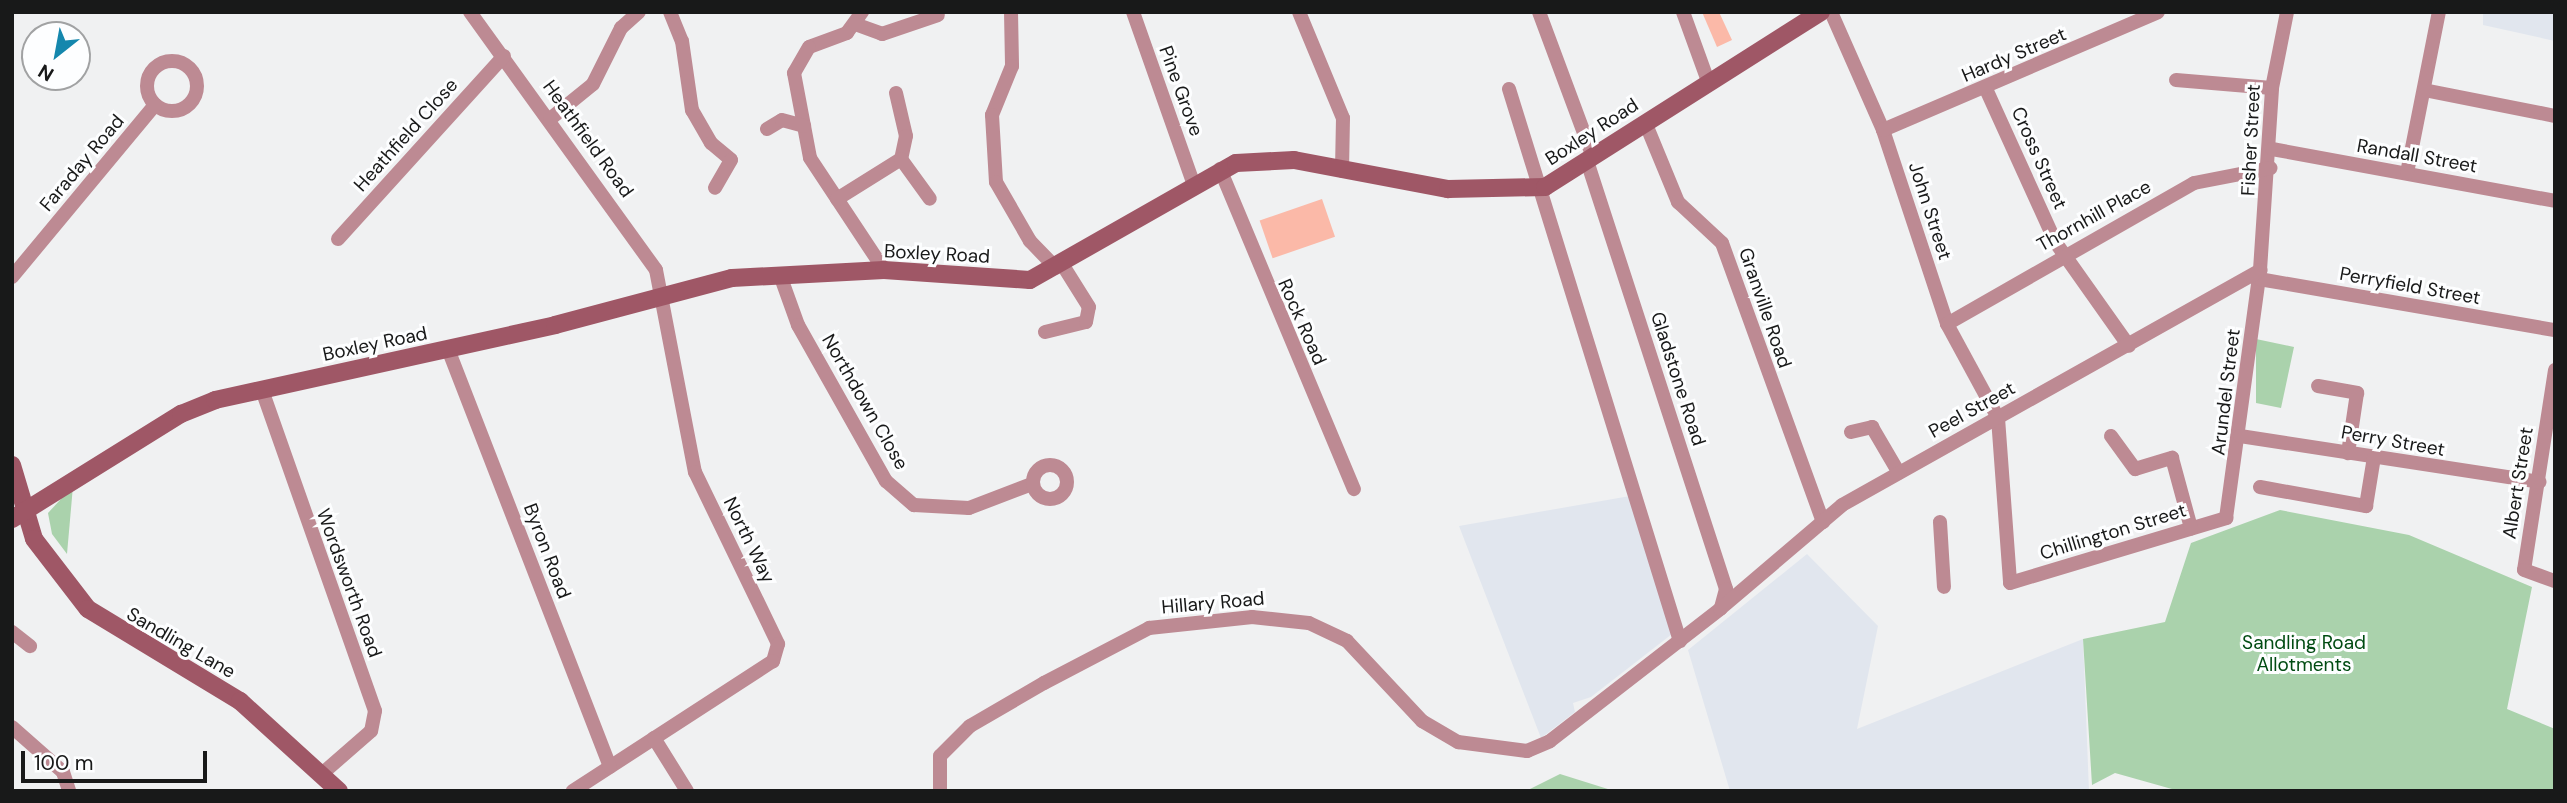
<!DOCTYPE html>
<html>
<head>
<meta charset="utf-8">
<style>
	body { margin:0 }
	#map { position:relative; width:2567px; height:803px; overflow:hidden; background:#f0f1f2; font-family:"DM Sans",sans-serif }
	div>[style] { position:absolute }
	[style*='--x'] { left:calc(var(--x)*1px); top:calc(var(--y)*1px); width:calc(var(--w)*1px); rotate:calc(var(--a)*1deg) }
	.built>* { inset:0; background:#e1e6ee }
	.green>* { inset:0; background:#aad2ac }
	.building>* { inset:0; background:#fbb9a8; transform-origin:0 0 }
	.street>* { height:14px; margin:-7px; padding:0 7px; transform-origin:7px; border-radius:7px; background:#bd8a93 }
	.street>.ring { margin:-7px; padding:0; box-sizing:content-box; background:none; border:14px solid #bd8a93; border-radius:50% }
	.secondary>* { height:18px; margin:-9px; padding:0 9px; transform-origin:9px; border-radius:9px; background:#9f5766 }
	span { translate:-50% -50%; white-space:nowrap; text-align:center; line-height:1.15; -webkit-text-stroke:6px #fdfeff; paint-order:stroke }
	.street-label { font-size:19px; color:#181919 }
	.park-label { font-size:19px; color:#004b12 }
	.frame { position:absolute; inset:0; border:14px solid #181919; pointer-events:none }
	.north { position:absolute; left:21px; top:21px; width:70px; height:70px; box-sizing:border-box; background:#fdfeff; border:2px solid #a1a2a3; border-radius:50%; rotate:211deg; font-size:19px; font-weight:700; line-height:28px; text-align:center; color:#181919 }
	.north::after { content:''; display:block; margin:auto; width:24px; height:32px; background:#1487ad; clip-path:polygon(50% 0,100% 100%,50% 72%,0 100%) }
	.scale { position:absolute; left:21px; top:751px; width:186px; height:32px; box-sizing:border-box; border:4px solid #181919; border-top:0; padding-left:9px; font-size:21px; line-height:24px; white-space:nowrap; color:#181919; -webkit-text-stroke:5px #fdfeff; paint-order:stroke }
</style>
</head>
<body>
<div id="map">
	<div class="built">
		<i style="clip-path:polygon(2483px 12px,2555px 12px,2555px 41px,2483px 25px)"></i>
		<i style="clip-path:polygon(1630px 496px,1672px 634px,1591px 697px,1573px 703px,1575px 712px,1541px 738px,1459px 526px)"></i>
		<i style="clip-path:polygon(1807px 554px,1878px 626px,1857px 729px,2083px 639px,2089px 791px,1730px 791px,1688px 650px)"></i>
	</div>
	<div class="green">
		<i style="clip-path:polygon(2256px 339px,2294px 347px,2281px 408px,2256px 403px)"></i>
		<i style="clip-path:polygon(73px 486px,67px 554px,52px 534px,48px 513px)"></i>
		<i style="clip-path:polygon(2280px 510px,2409px 535px,2532px 587px,2507px 709px,2555px 729px,2555px 791px,2179px 791px,2115px 773px,2092px 785px,2083px 639px,2165px 622px,2191px 543px)"></i>
		<i style="clip-path:polygon(1560px 774px,1611px 790px,1611px 791px,1526px 791px)"></i>
	</div>
	<div class="building">
		<i style="clip-path:polygon(1702px 12px,1719px 12px,1732px 40px,1717px 47px)"></i>
		<i style="left:1322px;top:199px;width:40px;height:66px;rotate:71deg"></i>
	</div>
	<div class="street">
		<i style="--x:470;--y:12;--w:318;--a:54.2"></i>
		<i style="--x:656;--y:270;--w:206;--a:79.1"></i>
		<i style="--x:695;--y:472;--w:191;--a:64.2"></i>
		<i style="--x:778;--y:644;--w:18;--a:106"></i>
		<i style="--x:773;--y:661;--w:239;--a:147"></i>
		<i style="--x:670;--y:12;--w:31;--a:68"></i>
		<i style="--x:682;--y:41;--w:70;--a:81.8"></i>
		<i style="--x:692;--y:110;--w:38;--a:60"></i>
		<i style="--x:711;--y:143;--w:26;--a:40"></i>
		<i style="--x:731;--y:160;--w:32;--a:120"></i>
		<i style="--x:862;--y:12;--w:26;--a:126"></i>
		<i style="--x:847;--y:33;--w:40;--a:159.8"></i>
		<i style="--x:809;--y:47;--w:30;--a:120"></i>
		<i style="--x:794;--y:73;--w:86;--a:79.3"></i>
		<i style="--x:810;--y:158;--w:134;--a:56.5"></i>
		<i style="--x:1011;--y:12;--w:54;--a:88.9"></i>
		<i style="--x:1012;--y:66;--w:53;--a:112.2"></i>
		<i style="--x:992;--y:115;--w:67;--a:86.6"></i>
		<i style="--x:996;--y:182;--w:68;--a:60"></i>
		<i style="--x:1030;--y:241;--w:37;--a:46"></i>
		<i style="--x:1133;--y:12;--w:180;--a:70.6"></i>
		<i style="--x:1299;--y:12;--w:115;--a:67.5"></i>
		<i style="--x:1343;--y:118;--w:53;--a:91.1"></i>
		<i style="--x:1539;--y:12;--w:155;--a:69.6"></i>
		<i style="--x:1683;--y:12;--w:73;--a:70.1"></i>
		<i style="--x:1831;--y:12;--w:129;--a:66.2"></i>
		<i style="--x:1883;--y:130;--w:204;--a:71.7"></i>
		<i style="--x:1947;--y:324;--w:107;--a:61.5"></i>
		<i style="--x:1998;--y:418;--w:165;--a:85.8"></i>
		<i style="--x:2010;--y:583;--w:226;--a:-16.7"></i>
		<i style="--x:2226;--y:518;--w:250;--a:-82.2"></i>
		<i style="--x:2260;--y:270;--w:182;--a:-86.2"></i>
		<i style="--x:2272;--y:88;--w:77;--a:-78.8"></i>
		<i style="--x:855;--y:24;--w:29;--a:20"></i>
		<i style="--x:882;--y:34;--w:59;--a:-18.7"></i>
		<i class="ring" style="left:147px;top:61px;width:36px;height:36px"></i>
		<i style="--x:2176;--y:80;--w:96;--a:4.8"></i>
		<i style="--x:1509;--y:89;--w:578;--a:72.79"></i>
		<i style="--x:1986;--y:89;--w:169;--a:65.6"></i>
		<i style="--x:2056;--y:243;--w:126;--a:54.7"></i>
		<i style="--x:2424;--y:90;--w:134;--a:11.2"></i>
		<i style="--x:896;--y:93;--w:44;--a:76.9"></i>
		<i style="--x:906;--y:136;--w:24;--a:102"></i>
		<i style="--x:550;--y:119;--w:55;--a:-39.1"></i>
		<i style="--x:593;--y:84;--w:63;--a:-63.4"></i>
		<i style="--x:621;--y:28;--w:24;--a:-42"></i>
		<i style="--x:1645;--y:122;--w:87;--a:67.6"></i>
		<i style="--x:1678;--y:202;--w:60;--a:43"></i>
		<i style="--x:1722;--y:243;--w:297;--a:70.1"></i>
		<i style="--x:767;--y:129;--w:17;--a:-31"></i>
		<i style="--x:782;--y:120;--w:23;--a:15"></i>
		<i style="--x:1883;--y:130;--w:299;--a:-23.2"></i>
		<i style="--x:2272;--y:149;--w:288;--a:10.4"></i>
		<i style="--x:1587;--y:161;--w:450;--a:72"></i>
		<i style="--x:1726;--y:589;--w:20;--a:105"></i>
		<i style="--x:1220;--y:169;--w:347;--a:67.3"></i>
		<i style="--x:2407;--y:173;--w:164;--a:-78.8"></i>
		<i style="--x:837;--y:199;--w:75;--a:-32"></i>
		<i style="--x:901;--y:159;--w:49;--a:54.1"></i>
		<i style="--x:338;--y:239;--w:247;--a:-47.8"></i>
		<i style="--x:780;--y:275;--w:53;--a:70.2"></i>
		<i style="--x:798;--y:325;--w:179;--a:60.6"></i>
		<i style="--x:886;--y:481;--w:37;--a:41"></i>
		<i style="--x:914;--y:505;--w:55;--a:3.1"></i>
		<i style="--x:969;--y:508;--w:67;--a:-20.9"></i>
		<i style="--x:12;--y:277;--w:224;--a:-50.3"></i>
		<i style="--x:2259;--y:279;--w:300;--a:9.8"></i>
		<i style="--x:1947;--y:324;--w:284;--a:-29.7"></i>
		<i style="--x:2194;--y:183;--w:78;--a:-11"></i>
		<i style="--x:1045;--y:332;--w:42;--a:-13.7"></i>
		<i style="--x:1086;--y:322;--w:15;--a:-79"></i>
		<i style="--x:1089;--y:307;--w:51;--a:-122.1"></i>
		<i style="--x:448;--y:349;--w:448;--a:68.8"></i>
		<i style="--x:2555;--y:370;--w:202;--a:98.8"></i>
		<i style="--x:2524;--y:570;--w:33;--a:20"></i>
		<i style="--x:2318;--y:386;--w:40;--a:10"></i>
		<i style="--x:2357;--y:393;--w:61;--a:98.5"></i>
		<i style="--x:262;--y:390;--w:340;--a:70.6"></i>
		<i style="--x:375;--y:711;--w:20;--a:101"></i>
		<i style="--x:371;--y:731;--w:62;--a:138.9"></i>
		<i style="--x:1851;--y:432;--w:22;--a:-13"></i>
		<i style="--x:1872;--y:427;--w:53;--a:59.6"></i>
		<i style="--x:2111;--y:436;--w:41;--a:54"></i>
		<i style="--x:2135;--y:469;--w:39;--a:-17"></i>
		<i style="--x:2172;--y:458;--w:73;--a:74.8"></i>
		<i style="--x:2240;--y:436;--w:303;--a:8.7"></i>
		<i class="ring" style="left:1033px;top:465px;width:20px;height:20px"></i>
		<i style="--x:2260;--y:487;--w:108;--a:10.2"></i>
		<i style="--x:2366;--y:506;--w:50;--a:-80.7"></i>
		<i style="--x:1940;--y:522;--w:65;--a:86.5"></i>
		<i style="--x:12;--y:632;--w:23;--a:38"></i>
		<i style="--x:12;--y:727;--w:68;--a:41.4"></i>
		<i style="--x:63;--y:772;--w:20;--a:72"></i>
		<i style="--x:654;--y:738;--w:62;--a:58.1"></i>
		<i style="--x:940;--y:791;--w:35;--a:-90"></i>
		<i style="--x:940;--y:756;--w:42;--a:-45"></i>
		<i style="--x:970;--y:726;--w:86;--a:-30.2"></i>
		<i style="--x:1044;--y:683;--w:119;--a:-27.6"></i>
		<i style="--x:1149;--y:628;--w:104;--a:-6.1"></i>
		<i style="--x:1252;--y:617;--w:57;--a:6"></i>
		<i style="--x:1309;--y:623;--w:42;--a:25.3"></i>
		<i style="--x:1347;--y:641;--w:110;--a:46.8"></i>
		<i style="--x:1422;--y:721;--w:42;--a:30.3"></i>
		<i style="--x:1458;--y:742;--w:70;--a:7.4"></i>
		<i style="--x:1527;--y:751;--w:25;--a:-23"></i>
		<i style="--x:1550;--y:741;--w:215;--a:-37.8"></i>
		<i style="--x:1720;--y:609;--w:160;--a:-40.4"></i>
		<i style="--x:1842;--y:505;--w:480;--a:-29.3"></i>
	</div>
	<div class="secondary">
		<i style="--x:12;--y:465;--w:77;--a:73.4"></i>
		<i style="--x:34;--y:539;--w:88;--a:52.4"></i>
		<i style="--x:88;--y:609;--w:178;--a:31.2"></i>
		<i style="--x:240;--y:701;--w:134;--a:42.3"></i>
		<i style="--x:12;--y:519;--w:199;--a:-31.9"></i>
		<i style="--x:181;--y:414;--w:37;--a:-22"></i>
		<i style="--x:215;--y:400;--w:348;--a:-12.4"></i>
		<i style="--x:555;--y:325;--w:183;--a:-14.9"></i>
		<i style="--x:732;--y:278;--w:152;--a:-3"></i>
		<i style="--x:884;--y:270;--w:146;--a:3.9"></i>
		<i style="--x:1030;--y:280;--w:237;--a:-29.6"></i>
		<i style="--x:1236;--y:163;--w:58;--a:-3"></i>
		<i style="--x:1294;--y:160;--w:157;--a:10.7"></i>
		<i style="--x:1448;--y:189;--w:97;--a:-1.2"></i>
		<i style="--x:1545;--y:187;--w:327;--a:-32.4"></i>
	</div>
	<div class="street-label">
		<span style="left:2014px;top:55px;rotate:-23deg">Hardy Street</span>
		<span style="left:1181px;top:91px;rotate:70deg">Pine Grove</span>
		<span style="left:1592px;top:132px;rotate:-33deg">Boxley Road</span>
		<span style="left:406px;top:135px;rotate:-48deg">Heathfield Close</span>
		<span style="left:588px;top:139px;rotate:54deg">Heathfield Road</span>
		<span style="left:2251px;top:140px;rotate:-87deg">Fisher Street</span>
		<span style="left:2417px;top:156px;rotate:10deg">Randall Street</span>
		<span style="left:2039px;top:158px;rotate:66deg">Cross Street</span>
		<span style="left:82px;top:163px;rotate:-50deg">Faraday Road</span>
		<span style="left:1930px;top:211px;rotate:72deg">John Street</span>
		<span style="left:2094px;top:216px;rotate:-29deg">Thornhill Place</span>
		<span style="left:937px;top:254px;rotate:3deg">Boxley Road</span>
		<span style="left:2410px;top:286px;rotate:10deg">Perryfield Street</span>
		<span style="left:1765px;top:308px;rotate:71deg">Granville Road</span>
		<span style="left:1302px;top:322px;rotate:66deg">Rock Road</span>
		<span style="left:375px;top:344px;rotate:-12deg">Boxley Road</span>
		<span style="left:1678px;top:379px;rotate:72deg">Gladstone Road</span>
		<span style="left:2226px;top:392px;rotate:-83deg">Arundel Street</span>
		<span style="left:865px;top:402px;rotate:60deg">Northdown Close</span>
		<span style="left:1972px;top:410px;rotate:-29deg">Peel Street</span>
		<span style="left:2393px;top:441px;rotate:10deg">Perry Street</span>
		<span style="left:2518px;top:483px;rotate:-81deg">Albert Street</span>
		<span style="left:2113px;top:532px;rotate:-17deg">Chillington Street</span>
		<span style="left:749px;top:540px;rotate:64deg">North Way</span>
		<span style="left:547px;top:551px;rotate:69deg">Byron Road</span>
		<span style="left:349px;top:583px;rotate:70deg">Wordsworth Road</span>
		<span style="left:1213px;top:603px;rotate:-5deg">Hillary Road</span>
		<span style="left:181px;top:643px;rotate:30deg">Sandling Lane</span>
	</div>
	<div class="park-label">
		<span style="left:2304px;top:654px">Sandling Road<br>Allotments</span>
	</div>
	<div class="frame"></div>
	<div class="north">N</div>
	<div class="scale">100 m</div>
</div>
</body>
</html>
